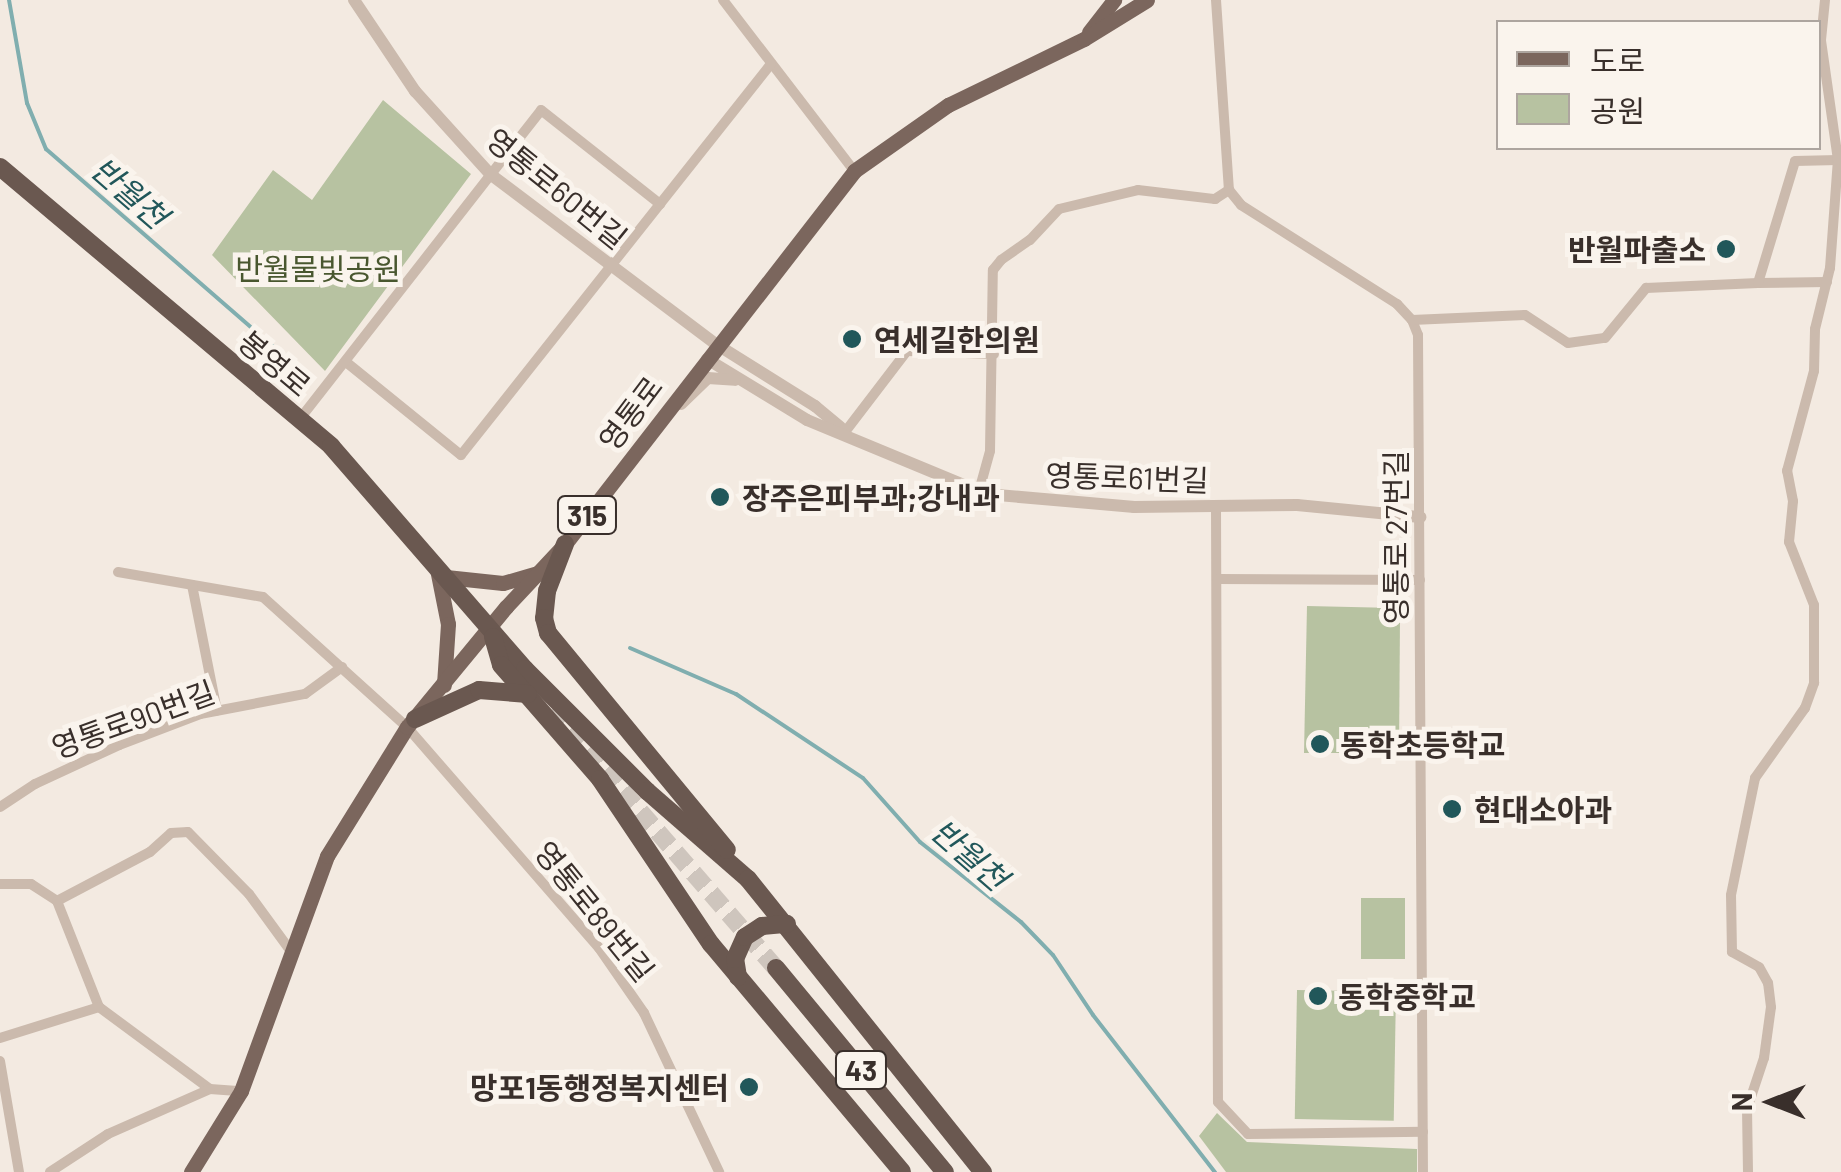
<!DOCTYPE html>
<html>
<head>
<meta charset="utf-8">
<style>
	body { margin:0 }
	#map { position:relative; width:1841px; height:1172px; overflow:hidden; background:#f3eae1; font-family:Barlow,"Noto Sans KR",sans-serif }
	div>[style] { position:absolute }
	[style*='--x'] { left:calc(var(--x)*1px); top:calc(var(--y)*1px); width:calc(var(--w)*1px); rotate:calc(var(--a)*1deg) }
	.green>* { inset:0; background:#b7c2a1; transform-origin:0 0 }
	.stream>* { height:4px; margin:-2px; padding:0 2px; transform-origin:2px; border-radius:2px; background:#80aeaf }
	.trunk-tunnel>* { height:18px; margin-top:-9px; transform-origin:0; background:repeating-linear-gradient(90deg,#cec5bd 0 18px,transparent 0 27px) }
	.minor>* { height:10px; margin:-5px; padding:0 5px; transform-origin:5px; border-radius:5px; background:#cbbaad }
	.tertiary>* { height:12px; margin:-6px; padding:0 6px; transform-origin:6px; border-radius:6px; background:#cbbaad }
	.primary>* { height:15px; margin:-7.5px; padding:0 7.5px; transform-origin:7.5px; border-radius:7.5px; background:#7b665d }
	.trunk>* { height:18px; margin:-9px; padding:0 9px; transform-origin:9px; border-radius:9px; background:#6a5850 }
	.dots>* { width:28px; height:28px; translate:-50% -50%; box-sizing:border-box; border:5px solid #faf4ed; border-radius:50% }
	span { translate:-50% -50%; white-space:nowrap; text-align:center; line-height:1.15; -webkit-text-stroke:10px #faf4ed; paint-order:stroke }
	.shield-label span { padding:2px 8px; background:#faf4ed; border:2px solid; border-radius:8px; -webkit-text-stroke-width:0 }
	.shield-label { font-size:28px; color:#392f2b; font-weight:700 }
	.street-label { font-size:30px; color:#392f2b }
	.poi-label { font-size:30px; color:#392f2b; font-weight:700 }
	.right { translate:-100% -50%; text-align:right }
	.left { translate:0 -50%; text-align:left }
	.park-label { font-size:30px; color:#49572f }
	.water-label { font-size:32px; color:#21575a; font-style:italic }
	.legend { position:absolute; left:1496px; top:20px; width:325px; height:130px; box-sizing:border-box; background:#faf4ed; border:2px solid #ada59f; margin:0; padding:12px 18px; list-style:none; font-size:30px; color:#392f2b }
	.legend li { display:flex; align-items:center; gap:20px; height:50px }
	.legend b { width:50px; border:2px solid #ada59f }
	.north { position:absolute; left:1721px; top:1052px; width:100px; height:100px; -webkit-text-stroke:8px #faf4ed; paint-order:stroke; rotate:270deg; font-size:28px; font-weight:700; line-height:40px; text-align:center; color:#392f2b }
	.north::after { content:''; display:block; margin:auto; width:35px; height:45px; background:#392f2b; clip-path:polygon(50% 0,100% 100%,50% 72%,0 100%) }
</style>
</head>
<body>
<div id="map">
	<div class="green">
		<i style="clip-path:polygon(383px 100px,471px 174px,325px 371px,212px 255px,273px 170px,312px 200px)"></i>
		<i style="clip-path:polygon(1307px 606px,1395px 608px,1400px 617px,1399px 753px,1304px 753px)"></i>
		<i style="left:1361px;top:898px;width:44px;height:61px"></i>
		<i style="left:1297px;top:990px;width:99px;height:129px;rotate:1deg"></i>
		<i style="clip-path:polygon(1217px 1113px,1247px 1142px,1417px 1149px,1417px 1172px,1226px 1172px,1199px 1136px)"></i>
	</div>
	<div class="stream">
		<i style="--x:9;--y:0;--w:105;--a:80.1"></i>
		<i style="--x:27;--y:103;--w:50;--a:67.6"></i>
		<i style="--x:46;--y:149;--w:337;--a:41"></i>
		<i style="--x:630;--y:648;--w:116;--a:23.5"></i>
		<i style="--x:736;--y:694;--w:152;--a:33.5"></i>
		<i style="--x:863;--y:778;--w:86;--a:48.3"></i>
		<i style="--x:920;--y:842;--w:129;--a:38.4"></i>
		<i style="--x:1021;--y:922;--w:46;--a:45.9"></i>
		<i style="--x:1053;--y:955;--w:72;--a:56.3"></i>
		<i style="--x:1093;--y:1015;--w:199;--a:52.2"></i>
	</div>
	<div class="trunk-tunnel">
		<i style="--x:534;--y:689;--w:369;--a:49.1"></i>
	</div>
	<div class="minor">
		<i style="--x:723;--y:0;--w:215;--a:52.5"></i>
		<i style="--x:1216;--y:0;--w:190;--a:86.1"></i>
		<i style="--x:1229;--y:190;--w:19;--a:51"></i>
		<i style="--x:1241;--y:205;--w:185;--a:32.4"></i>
		<i style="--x:1397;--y:304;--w:22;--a:47"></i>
		<i style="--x:1412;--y:320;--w:16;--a:68"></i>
		<i style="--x:1418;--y:335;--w:837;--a:89.66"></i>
		<i style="--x:1758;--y:283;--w:69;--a:-0.8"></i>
		<i style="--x:1412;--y:320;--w:113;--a:-2.5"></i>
		<i style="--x:1525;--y:315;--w:51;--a:33.1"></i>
		<i style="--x:1568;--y:343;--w:37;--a:-8"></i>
		<i style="--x:1605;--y:338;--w:65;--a:-50.6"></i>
		<i style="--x:1646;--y:288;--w:112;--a:-2.6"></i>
		<i style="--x:1758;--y:283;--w:127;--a:-73.1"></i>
		<i style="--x:1795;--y:161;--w:43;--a:-1.3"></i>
		<i style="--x:346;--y:362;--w:148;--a:39"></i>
		<i style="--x:461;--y:455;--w:499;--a:-51.6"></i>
		<i style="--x:299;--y:420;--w:393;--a:-52"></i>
		<i style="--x:541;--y:110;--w:152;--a:38.3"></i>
		<i style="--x:845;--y:432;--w:102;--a:-52.6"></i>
		<i style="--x:907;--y:351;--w:87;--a:2"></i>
		<i style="--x:979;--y:491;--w:41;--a:-74.6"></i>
		<i style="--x:990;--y:451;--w:181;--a:-89.1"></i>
		<i style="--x:993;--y:270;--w:13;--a:-51"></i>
		<i style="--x:1001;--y:260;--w:35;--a:-35"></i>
		<i style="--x:1030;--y:240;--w:42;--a:-46.9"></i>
		<i style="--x:1059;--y:209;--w:81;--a:-13.5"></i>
		<i style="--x:1138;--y:190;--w:78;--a:6.7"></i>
		<i style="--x:1215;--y:199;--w:17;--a:-33"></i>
		<i style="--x:1216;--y:506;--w:596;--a:89.81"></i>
		<i style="--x:1218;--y:1102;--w:44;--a:46.8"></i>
		<i style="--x:1248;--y:1134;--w:175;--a:-0.7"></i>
		<i style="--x:118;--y:572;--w:147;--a:9.8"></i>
		<i style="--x:263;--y:597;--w:194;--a:42.1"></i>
		<i style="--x:407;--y:727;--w:293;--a:49"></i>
		<i style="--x:599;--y:948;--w:79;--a:55.3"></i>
		<i style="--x:644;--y:1013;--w:176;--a:64.7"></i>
		<i style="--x:1217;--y:579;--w:203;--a:0.3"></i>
		<i style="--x:192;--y:585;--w:128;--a:78.8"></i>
		<i style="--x:0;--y:807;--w:42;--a:-33.3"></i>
		<i style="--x:35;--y:784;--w:93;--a:-24.9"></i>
		<i style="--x:119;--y:745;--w:87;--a:-20.9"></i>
		<i style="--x:200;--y:714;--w:107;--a:-10.8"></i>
		<i style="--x:305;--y:694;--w:46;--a:-36.1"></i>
		<i style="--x:0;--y:884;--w:31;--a:0"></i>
		<i style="--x:31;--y:884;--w:31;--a:33"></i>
		<i style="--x:57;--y:901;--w:105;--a:-27.8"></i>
		<i style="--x:150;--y:852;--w:28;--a:-42"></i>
		<i style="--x:171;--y:833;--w:17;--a:-3"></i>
		<i style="--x:188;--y:832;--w:87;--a:45.5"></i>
		<i style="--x:249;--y:894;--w:69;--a:53.8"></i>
		<i style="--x:57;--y:901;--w:114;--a:68.4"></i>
		<i style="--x:99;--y:1007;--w:138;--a:36.5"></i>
		<i style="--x:210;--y:1089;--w:31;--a:4"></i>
		<i style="--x:0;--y:1038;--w:104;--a:-17.4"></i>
		<i style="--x:0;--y:1061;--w:113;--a:80.3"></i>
		<i style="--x:50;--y:1172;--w:69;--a:-33.2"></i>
		<i style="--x:108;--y:1134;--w:111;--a:-23.8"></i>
		<i style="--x:1748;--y:1172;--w:63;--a:-90.9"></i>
		<i style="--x:1747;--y:1109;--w:54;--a:-71.6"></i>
		<i style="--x:1764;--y:1058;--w:51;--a:-82.2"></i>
		<i style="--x:1771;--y:1007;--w:24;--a:-97"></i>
		<i style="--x:1768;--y:983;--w:18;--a:-119"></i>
		<i style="--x:1759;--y:967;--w:31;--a:-151"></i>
		<i style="--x:1732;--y:952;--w:57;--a:-91"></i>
		<i style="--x:1731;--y:895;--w:119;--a:-78.4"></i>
		<i style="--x:1755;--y:778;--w:86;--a:-54.5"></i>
		<i style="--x:1805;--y:708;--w:27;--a:-70"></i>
		<i style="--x:1814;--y:683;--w:78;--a:-90"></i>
		<i style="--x:1814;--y:605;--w:68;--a:-111.6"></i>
		<i style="--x:1789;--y:542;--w:41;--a:-84.4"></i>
		<i style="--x:1793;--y:501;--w:31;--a:-101"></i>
		<i style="--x:1787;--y:471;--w:104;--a:-74.9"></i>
		<i style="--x:1814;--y:371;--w:42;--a:-88.6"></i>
		<i style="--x:1815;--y:329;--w:63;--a:-76.2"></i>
		<i style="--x:1830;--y:268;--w:108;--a:-85.8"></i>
		<i style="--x:1838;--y:160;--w:121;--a:-98.1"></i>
		<i style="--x:1821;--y:40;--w:40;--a:-84.3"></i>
	</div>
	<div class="tertiary">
		<i style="--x:354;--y:0;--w:110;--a:56.2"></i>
		<i style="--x:415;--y:91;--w:112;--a:47.9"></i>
		<i style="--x:490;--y:174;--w:283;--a:37"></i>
		<i style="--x:716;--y:344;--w:117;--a:32.1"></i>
		<i style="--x:815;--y:406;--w:33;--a:40"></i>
		<i style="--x:707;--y:359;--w:117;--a:31.4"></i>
		<i style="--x:807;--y:420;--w:194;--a:22.5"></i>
		<i style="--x:986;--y:494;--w:149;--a:5"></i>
		<i style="--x:1134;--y:507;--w:163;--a:-0.7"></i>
		<i style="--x:1297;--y:505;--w:124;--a:5.6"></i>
		<i style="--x:681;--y:404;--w:37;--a:-44"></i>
		<i style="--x:708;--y:378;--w:27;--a:4"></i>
	</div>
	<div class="primary">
		<i style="--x:1089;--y:32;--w:41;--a:-52"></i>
		<i style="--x:437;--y:569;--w:56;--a:78.7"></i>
		<i style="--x:448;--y:624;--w:61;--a:93.8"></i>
		<i style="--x:446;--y:577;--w:57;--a:6"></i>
		<i style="--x:503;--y:583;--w:37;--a:-16"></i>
		<i style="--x:191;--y:1172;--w:95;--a:-58.3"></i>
		<i style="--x:241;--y:1091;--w:250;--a:-69.9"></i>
		<i style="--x:327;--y:856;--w:152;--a:-58.2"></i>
		<i style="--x:407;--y:727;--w:156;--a:-50.5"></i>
		<i style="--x:506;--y:607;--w:86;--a:-46.9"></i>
		<i style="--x:565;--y:544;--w:472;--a:-52.2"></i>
		<i style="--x:854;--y:171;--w:115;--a:-35.1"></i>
		<i style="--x:948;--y:105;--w:151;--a:-25.9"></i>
		<i style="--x:1084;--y:39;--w:74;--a:-31.8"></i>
	</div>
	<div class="trunk">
		<i style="--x:0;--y:167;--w:433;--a:40.1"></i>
		<i style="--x:331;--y:446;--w:296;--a:49"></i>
		<i style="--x:525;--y:669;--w:173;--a:45"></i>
		<i style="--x:647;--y:791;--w:134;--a:41.1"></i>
		<i style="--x:748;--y:879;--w:376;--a:51.3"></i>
		<i style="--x:565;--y:544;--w:50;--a:111"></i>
		<i style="--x:547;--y:591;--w:27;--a:96"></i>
		<i style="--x:544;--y:618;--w:16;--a:75"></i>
		<i style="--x:548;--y:633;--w:281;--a:50.5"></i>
		<i style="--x:493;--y:637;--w:29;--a:74"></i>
		<i style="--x:501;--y:665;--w:151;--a:49"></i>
		<i style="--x:600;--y:779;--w:199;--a:56.1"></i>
		<i style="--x:711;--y:944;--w:297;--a:50"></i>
		<i style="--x:415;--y:719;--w:70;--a:-24.4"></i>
		<i style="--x:479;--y:690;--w:49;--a:4.7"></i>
		<i style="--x:776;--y:968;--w:265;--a:50.4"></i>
		<i style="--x:738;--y:977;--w:18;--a:-99"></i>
		<i style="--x:735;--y:959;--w:24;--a:-66"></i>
		<i style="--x:745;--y:937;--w:20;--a:-33"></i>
		<i style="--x:762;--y:926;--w:25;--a:-5"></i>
	</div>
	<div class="dots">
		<i style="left:1726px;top:249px;background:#21575a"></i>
		<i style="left:852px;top:339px;background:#21575a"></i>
		<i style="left:720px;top:497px;background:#21575a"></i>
		<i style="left:1320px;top:744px;background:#21575a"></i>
		<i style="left:1452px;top:809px;background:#21575a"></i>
		<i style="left:1318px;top:996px;background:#21575a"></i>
		<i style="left:749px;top:1087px;background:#21575a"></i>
	</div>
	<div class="shield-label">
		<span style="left:587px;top:515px">315</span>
		<span style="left:861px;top:1070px">43</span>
	</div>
	<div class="street-label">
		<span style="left:557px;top:188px;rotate:39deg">영통로60번길</span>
		<span style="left:275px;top:363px;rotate:40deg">봉영로</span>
		<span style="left:630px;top:413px;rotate:-53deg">영통로</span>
		<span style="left:1127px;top:477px;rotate:2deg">영통로61번길</span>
		<span style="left:1395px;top:537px;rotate:-90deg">영통로 27번길</span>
		<span style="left:133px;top:719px;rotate:-20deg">영통로90번길</span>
		<span style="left:595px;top:911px;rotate:51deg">영통로89번길</span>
	</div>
	<div class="poi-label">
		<span class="right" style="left:1706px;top:249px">반월파출소</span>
		<span class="left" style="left:874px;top:339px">연세길한의원</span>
		<span class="left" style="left:742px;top:497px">장주은피부과;강내과</span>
		<span class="left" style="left:1340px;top:744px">동학초등학교</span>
		<span class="left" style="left:1474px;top:809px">현대소아과</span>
		<span class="left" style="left:1338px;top:996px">동학중학교</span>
		<span class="right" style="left:729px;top:1087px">망포1동행정복지센터</span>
	</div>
	<div class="park-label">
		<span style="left:318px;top:268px">반월물빛공원</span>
	</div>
	<div class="water-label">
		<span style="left:130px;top:192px;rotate:41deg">반월천</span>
		<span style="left:970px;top:854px;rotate:41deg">반월천</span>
	</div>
	<ul class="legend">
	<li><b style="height:12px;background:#7b665d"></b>도로</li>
	<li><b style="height:28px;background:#b7c2a1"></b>공원</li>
	</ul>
	<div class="north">N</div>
</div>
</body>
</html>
